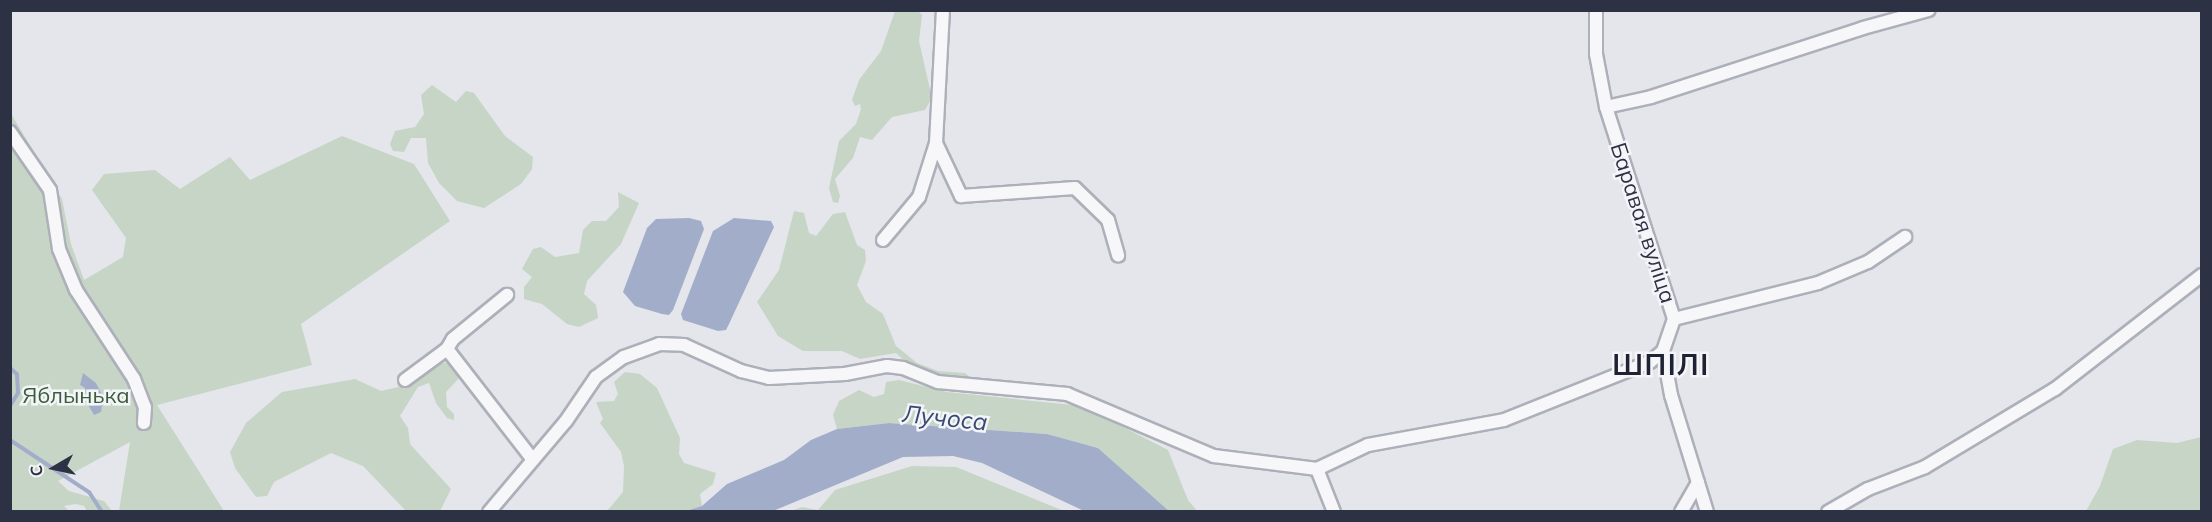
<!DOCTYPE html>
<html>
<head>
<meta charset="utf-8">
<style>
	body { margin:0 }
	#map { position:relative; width:2212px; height:522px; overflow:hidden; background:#e4e6eb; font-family:Mulish,sans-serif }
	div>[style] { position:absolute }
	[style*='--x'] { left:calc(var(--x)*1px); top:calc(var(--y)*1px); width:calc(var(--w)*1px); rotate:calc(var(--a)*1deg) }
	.green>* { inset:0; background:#c7d5c6 }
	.water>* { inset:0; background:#a2aec9 }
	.stream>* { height:4px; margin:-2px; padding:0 2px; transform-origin:2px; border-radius:2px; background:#a2aec9 }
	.roads { filter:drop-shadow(2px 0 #adb0b9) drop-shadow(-2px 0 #adb0b9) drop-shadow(0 2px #adb0b9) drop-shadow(0 -2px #adb0b9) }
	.minor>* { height:12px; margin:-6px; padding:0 6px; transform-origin:6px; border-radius:6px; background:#f7f7fa }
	span { translate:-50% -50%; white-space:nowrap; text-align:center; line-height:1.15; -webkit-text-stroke:5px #f4f5f8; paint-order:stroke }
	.street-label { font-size:22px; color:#2c3143 }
	.park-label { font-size:22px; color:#3b5e3a }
	.water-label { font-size:24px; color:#384975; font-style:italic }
	.district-label { font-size:28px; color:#1e2234; font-weight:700; letter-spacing:1.5px }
	.frame { position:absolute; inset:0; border:12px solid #2c3143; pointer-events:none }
	.north { position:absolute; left:24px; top:438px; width:60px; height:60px; -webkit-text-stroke:4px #f4f5f8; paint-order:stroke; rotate:261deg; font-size:16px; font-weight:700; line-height:24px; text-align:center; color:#2c3143 }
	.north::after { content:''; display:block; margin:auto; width:21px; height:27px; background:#2c3143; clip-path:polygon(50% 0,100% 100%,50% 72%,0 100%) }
</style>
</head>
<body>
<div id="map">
	<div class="green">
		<i style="clip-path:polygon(895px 11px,918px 11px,922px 15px,919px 41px,932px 98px,925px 110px,892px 117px,872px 140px,860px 137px,853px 158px,835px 179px,840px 196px,838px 203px,833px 202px,829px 188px,839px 141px,856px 124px,861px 109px,860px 104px,855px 106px,852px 100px,859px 80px,881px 51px)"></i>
		<i style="clip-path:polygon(432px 85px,456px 102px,466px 91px,474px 93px,505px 136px,533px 157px,532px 169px,521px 184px,484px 208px,457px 201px,439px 183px,428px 163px,426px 138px,411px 138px,404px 152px,393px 151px,390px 144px,395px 131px,415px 127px,424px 114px,421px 95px)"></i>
		<i style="clip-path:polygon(10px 112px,62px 199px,71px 244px,84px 280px,123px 257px,126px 238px,92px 190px,104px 174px,155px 170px,180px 189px,230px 157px,250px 180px,342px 136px,414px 164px,450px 221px,301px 324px,312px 365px,157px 405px,224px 511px,119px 511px,130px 442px,58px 481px,69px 491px,104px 501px,112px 511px,87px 511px,84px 506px,76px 504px,64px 506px,69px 511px,11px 511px)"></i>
		<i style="clip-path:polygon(618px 192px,639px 203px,621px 244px,587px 281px,584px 294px,596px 305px,598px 318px,579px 327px,567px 324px,542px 304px,524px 299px,524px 287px,532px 277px,522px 269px,533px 249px,541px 247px,555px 257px,579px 253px,583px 230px,592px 221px,606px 221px,619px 207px)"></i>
		<i style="clip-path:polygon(794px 211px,804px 213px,809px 233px,816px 236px,833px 214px,845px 212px,857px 245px,865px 250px,866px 261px,857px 285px,866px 302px,883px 314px,896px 346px,917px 363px,938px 371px,965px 373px,972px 379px,929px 373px,908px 364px,896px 353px,860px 359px,842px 351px,803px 351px,778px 336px,757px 302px,779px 270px)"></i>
		<i style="clip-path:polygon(449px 362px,462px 375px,446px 392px,447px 407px,454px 414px,454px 420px,447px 418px,436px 403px,429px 383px,418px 387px,400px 416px,408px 428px,410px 444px,451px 489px,440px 511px,406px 511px,363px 466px,331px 453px,274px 482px,267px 496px,256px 497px,235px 468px,230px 452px,246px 423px,282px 392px,355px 379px,381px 391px,407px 385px,439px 364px)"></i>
		<i style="clip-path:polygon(625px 372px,640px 374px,657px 388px,680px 438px,679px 454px,684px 463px,716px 473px,713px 484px,700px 494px,702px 506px,686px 511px,607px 511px,623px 492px,624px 466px,621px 452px,600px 423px,603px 419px,596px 402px,614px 401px,618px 394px,614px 382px)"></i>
		<i style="clip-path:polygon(899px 380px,947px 392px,1082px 406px,1168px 450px,1188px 500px,1197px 511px,1169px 511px,1098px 448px,1047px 434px,889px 423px,837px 429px,833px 415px,839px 401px,859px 390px,874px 397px,884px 394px,886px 382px)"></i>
		<i style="clip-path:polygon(2201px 437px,2201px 511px,2086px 511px,2100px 486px,2113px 449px,2137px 440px,2177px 443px)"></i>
		<i style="clip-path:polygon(912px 466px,956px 467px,1064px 511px,791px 511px,802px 507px,818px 510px,835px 490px)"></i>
	</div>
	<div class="water">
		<i style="clip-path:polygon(689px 218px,701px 221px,704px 229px,673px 310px,669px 315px,662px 314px,635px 306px,623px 292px,647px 228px,656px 219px)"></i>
		<i style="clip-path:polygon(734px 218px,771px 221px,774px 227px,729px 324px,726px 330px,718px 331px,683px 320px,681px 314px,713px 231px)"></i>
		<i style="clip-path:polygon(83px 373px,96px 383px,103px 397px,101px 412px,94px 415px,84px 398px,85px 388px,80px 385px)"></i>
		<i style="clip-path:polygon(889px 423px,1047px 434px,1098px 448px,1169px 511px,1084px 511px,982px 463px,953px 456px,903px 457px,773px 511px,686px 511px,702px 506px,727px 484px,784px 460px,811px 440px,837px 429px)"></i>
	</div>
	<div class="stream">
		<i style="--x:10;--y:368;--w:9;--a:41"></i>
		<i style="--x:17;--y:374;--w:19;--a:87"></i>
		<i style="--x:18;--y:393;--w:15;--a:122"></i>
		<i style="--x:10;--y:440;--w:95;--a:33.4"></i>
		<i style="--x:89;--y:492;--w:24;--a:57"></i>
	</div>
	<div class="roads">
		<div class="minor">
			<i style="--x:1596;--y:10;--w:44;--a:90"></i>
			<i style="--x:1596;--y:54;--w:54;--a:79.3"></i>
			<i style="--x:1606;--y:107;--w:223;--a:72.2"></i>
			<i style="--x:1674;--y:319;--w:34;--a:109"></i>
			<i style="--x:1663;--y:351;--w:45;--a:79.7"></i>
			<i style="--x:1671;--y:395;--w:122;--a:72.9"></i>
			<i style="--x:1606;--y:107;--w:46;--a:-12.5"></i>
			<i style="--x:1651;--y:97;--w:223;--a:-18"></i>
			<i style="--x:1863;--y:28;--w:68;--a:-15.3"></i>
			<i style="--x:10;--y:132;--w:70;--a:55.4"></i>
			<i style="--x:50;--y:190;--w:60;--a:81.3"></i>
			<i style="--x:59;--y:249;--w:44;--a:67.5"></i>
			<i style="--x:76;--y:290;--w:106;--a:56.9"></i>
			<i style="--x:134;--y:379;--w:30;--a:69"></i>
			<i style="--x:145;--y:407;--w:16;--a:94"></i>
			<i style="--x:936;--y:143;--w:133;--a:-87"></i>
			<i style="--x:883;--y:240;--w:56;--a:-50.1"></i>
			<i style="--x:919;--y:197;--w:57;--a:-72.5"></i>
			<i style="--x:936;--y:143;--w:59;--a:64.7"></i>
			<i style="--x:961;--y:196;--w:114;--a:-4"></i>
			<i style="--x:1075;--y:188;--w:46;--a:44.1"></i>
			<i style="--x:1108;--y:220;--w:37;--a:74"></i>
			<i style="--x:1674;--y:319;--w:148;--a:-14"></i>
			<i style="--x:1818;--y:283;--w:54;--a:-22.8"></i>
			<i style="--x:1868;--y:262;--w:45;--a:-34"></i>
			<i style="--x:447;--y:349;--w:140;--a:52.2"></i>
			<i style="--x:405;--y:380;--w:52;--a:-36.4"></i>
			<i style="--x:447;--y:349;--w:12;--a:-59"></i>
			<i style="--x:453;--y:339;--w:70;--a:-39.2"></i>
			<i style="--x:1317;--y:469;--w:56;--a:-25.2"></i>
			<i style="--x:1368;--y:445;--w:138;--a:-10.4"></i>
			<i style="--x:1504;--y:420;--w:157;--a:-21.7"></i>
			<i style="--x:1650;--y:362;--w:17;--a:-40"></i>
			<i style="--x:489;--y:512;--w:119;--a:-49.8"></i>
			<i style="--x:566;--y:421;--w:53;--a:-55.7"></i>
			<i style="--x:596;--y:377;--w:34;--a:-36"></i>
			<i style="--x:624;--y:357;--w:37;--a:-20"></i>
			<i style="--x:659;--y:344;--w:25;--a:2"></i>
			<i style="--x:684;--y:345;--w:63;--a:24.5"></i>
			<i style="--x:741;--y:371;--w:29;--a:14"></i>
			<i style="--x:769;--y:378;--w:76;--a:-3"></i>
			<i style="--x:845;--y:374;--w:43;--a:-10.8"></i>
			<i style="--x:887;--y:366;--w:16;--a:7"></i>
			<i style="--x:903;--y:368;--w:38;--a:22"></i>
			<i style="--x:938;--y:382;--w:130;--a:5.3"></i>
			<i style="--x:1067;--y:394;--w:160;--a:22.9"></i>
			<i style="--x:1214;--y:456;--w:104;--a:7.2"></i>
			<i style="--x:1317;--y:469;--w:46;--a:68.4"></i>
			<i style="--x:1681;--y:512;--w:34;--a:-60"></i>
			<i style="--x:1828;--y:512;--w:46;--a:-29.9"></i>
			<i style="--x:1868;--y:489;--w:61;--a:-21.1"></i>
			<i style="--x:1925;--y:467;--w:152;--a:-31"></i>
			<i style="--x:2055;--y:389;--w:186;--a:-37.8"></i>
		</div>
	</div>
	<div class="street-label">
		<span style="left:1643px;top:223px;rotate:72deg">Баравая вуліца</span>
	</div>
	<div class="park-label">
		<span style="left:76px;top:396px">Яблынька</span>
	</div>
	<div class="water-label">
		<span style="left:945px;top:418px;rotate:6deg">Лучоса</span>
	</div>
	<div class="district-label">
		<span style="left:1661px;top:365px">ШПІЛІ</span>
	</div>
	<div class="frame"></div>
	<div class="north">С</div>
</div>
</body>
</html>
